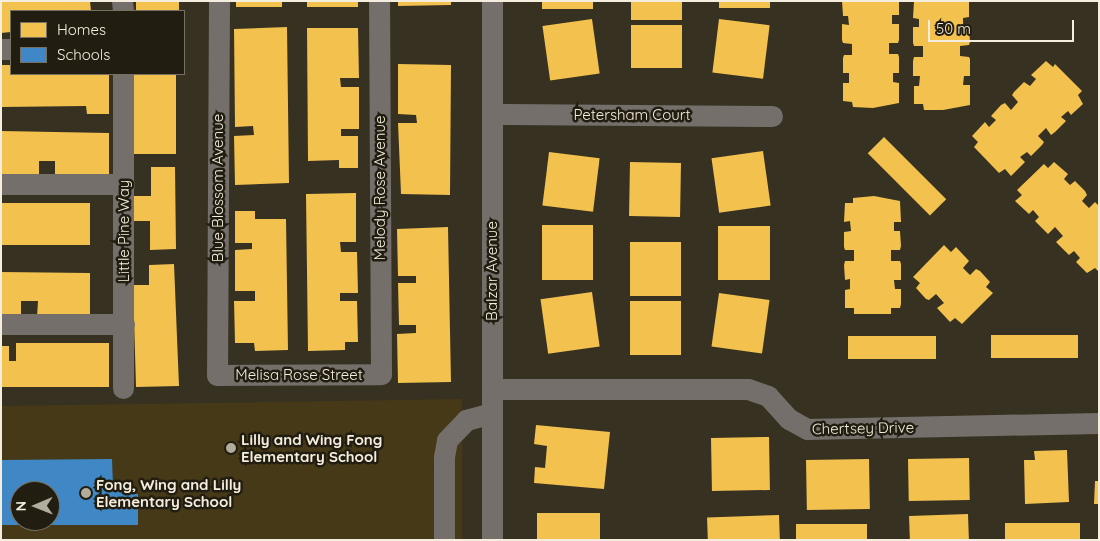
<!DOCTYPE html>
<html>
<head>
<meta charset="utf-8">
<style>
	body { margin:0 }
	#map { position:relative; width:1100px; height:541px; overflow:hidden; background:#373122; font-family:Quicksand,sans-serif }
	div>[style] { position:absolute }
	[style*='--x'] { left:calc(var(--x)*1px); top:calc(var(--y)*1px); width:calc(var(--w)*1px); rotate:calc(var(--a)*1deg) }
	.built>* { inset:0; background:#463918 }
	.homes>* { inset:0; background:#f2c14e; transform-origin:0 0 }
	.schools>* { inset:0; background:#3f88c5 }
	.minor>* { height:21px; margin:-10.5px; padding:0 10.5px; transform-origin:10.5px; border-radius:10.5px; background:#746f6a }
	.dots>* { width:14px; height:14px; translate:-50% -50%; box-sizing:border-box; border:2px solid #221d11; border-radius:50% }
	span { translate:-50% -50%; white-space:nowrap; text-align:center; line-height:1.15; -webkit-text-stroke:5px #221d11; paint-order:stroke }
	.street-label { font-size:15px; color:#f5eede }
	.poi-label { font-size:15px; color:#f5eede; font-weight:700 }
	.left { translate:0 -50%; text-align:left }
	.frame { position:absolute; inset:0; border:2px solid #f5eede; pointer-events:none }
	.legend { position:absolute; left:10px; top:10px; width:175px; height:65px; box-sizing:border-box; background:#221d11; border:1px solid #767163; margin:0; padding:6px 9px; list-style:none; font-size:15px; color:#f5eede }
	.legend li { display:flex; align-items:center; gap:10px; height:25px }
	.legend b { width:25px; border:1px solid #767163 }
	.north { position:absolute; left:10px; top:481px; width:50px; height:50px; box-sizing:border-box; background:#221d11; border:1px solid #767163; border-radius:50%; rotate:269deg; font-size:14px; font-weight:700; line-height:20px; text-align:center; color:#f5eede }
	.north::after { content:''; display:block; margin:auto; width:18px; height:22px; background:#b2ac9c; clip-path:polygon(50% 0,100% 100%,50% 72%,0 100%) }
	.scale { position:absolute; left:928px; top:20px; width:146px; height:22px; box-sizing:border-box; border:2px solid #f5eede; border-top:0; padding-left:6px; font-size:15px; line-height:18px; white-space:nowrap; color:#f5eede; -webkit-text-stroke:4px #221d11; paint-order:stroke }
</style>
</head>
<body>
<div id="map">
	<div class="built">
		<i style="clip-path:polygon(evenodd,462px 399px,462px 540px,1px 540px,1px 406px,462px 399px,20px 491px,50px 491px,50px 521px,20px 521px,20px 491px)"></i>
	</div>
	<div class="homes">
		<i style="clip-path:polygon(1px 1px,90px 1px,91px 11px,11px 11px,11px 32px,1px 33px)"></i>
		<i style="left:136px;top:1px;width:43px;height:10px"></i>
		<i style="left:236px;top:1px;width:46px;height:6px"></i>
		<i style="left:307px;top:1px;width:51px;height:6px"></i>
		<i style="clip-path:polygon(398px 1px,451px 1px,451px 5px,398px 6px)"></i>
		<i style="left:542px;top:1px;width:51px;height:8px"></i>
		<i style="left:631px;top:1px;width:51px;height:19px"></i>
		<i style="left:719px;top:1px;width:51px;height:7px"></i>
		<i style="clip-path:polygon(842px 1px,899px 1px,899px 15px,892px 15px,892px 24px,899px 24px,899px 40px,898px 43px,889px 43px,889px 54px,898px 54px,899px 57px,899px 73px,893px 73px,893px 82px,899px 83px,899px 103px,873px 108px,853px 107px,852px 102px,843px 101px,843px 83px,849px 83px,849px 73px,843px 73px,843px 58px,844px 55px,852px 55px,852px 44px,843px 43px,842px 40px,842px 24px,849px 25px,848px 16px,843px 16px)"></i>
		<i style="clip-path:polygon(914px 1px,969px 2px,969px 17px,963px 18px,963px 27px,969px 27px,970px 42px,969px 45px,960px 46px,960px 56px,969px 57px,970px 59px,970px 76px,964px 76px,963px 85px,970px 85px,970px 105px,943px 110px,924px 110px,923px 104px,914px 104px,914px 86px,919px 86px,920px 76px,913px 76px,913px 61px,914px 57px,923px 57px,923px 46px,914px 46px,913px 43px,913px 27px,919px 27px,919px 19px,913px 18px)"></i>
		<i style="left:592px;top:19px;width:55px;height:50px;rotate:82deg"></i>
		<i style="left:719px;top:19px;width:51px;height:54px;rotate:7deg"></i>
		<i style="left:631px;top:25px;width:51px;height:43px"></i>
		<i style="clip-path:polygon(287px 27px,289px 183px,235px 185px,234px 136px,254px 135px,253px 126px,235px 127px,234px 29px)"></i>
		<i style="clip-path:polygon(307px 28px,358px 28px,359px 78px,340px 78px,341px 87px,359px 87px,359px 129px,341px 129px,341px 136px,358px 136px,358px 168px,339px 168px,339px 160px,308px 161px)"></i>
		<i style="clip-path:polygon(1046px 61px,1053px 67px,1055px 64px,1082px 91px,1078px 95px,1083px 104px,1071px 115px,1068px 111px,1061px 117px,1066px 121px,1055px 132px,1051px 135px,1046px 128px,1038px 136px,1044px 142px,1042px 145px,1031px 156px,1027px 152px,1020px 157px,1025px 162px,1011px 176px,1005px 169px,999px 173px,974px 147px,978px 142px,972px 136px,985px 122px,989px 127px,996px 120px,991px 116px,1001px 105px,1005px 103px,1011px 110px,1018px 102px,1012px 95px,1014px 92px,1024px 82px,1030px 86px,1036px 79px,1031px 75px)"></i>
		<i style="clip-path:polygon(398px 64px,451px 65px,450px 195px,401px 194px,398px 123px,417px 123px,416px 115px,398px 114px)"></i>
		<i style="clip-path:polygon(1px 65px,11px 65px,11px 74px,109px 74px,109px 114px,87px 114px,86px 106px,1px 107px)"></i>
		<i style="left:133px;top:74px;width:43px;height:80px"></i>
		<i style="clip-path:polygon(1px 131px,109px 133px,109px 177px,55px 177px,55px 161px,39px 161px,39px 179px,1px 177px)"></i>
		<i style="left:884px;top:137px;width:88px;height:23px;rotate:45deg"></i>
		<i style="left:763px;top:151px;width:55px;height:52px;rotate:82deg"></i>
		<i style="left:549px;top:152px;width:51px;height:54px;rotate:7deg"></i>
		<i style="left:630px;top:162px;width:51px;height:54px;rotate:1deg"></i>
		<i style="clip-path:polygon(1054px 162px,1068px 174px,1064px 179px,1070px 185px,1075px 181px,1085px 191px,1087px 195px,1082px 201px,1089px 208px,1095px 202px,1099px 206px,1099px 272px,1095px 268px,1087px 273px,1076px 262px,1080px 258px,1074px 251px,1069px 255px,1056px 242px,1063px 236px,1055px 227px,1048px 234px,1035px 221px,1039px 217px,1033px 210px,1029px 214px,1015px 201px,1022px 195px,1017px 190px,1044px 164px,1048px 168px)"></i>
		<i style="clip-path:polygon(151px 167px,175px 167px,176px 249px,150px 250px,150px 221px,133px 221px,132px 196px,151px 196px)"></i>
		<i style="clip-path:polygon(356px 193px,356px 242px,340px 242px,341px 252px,357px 252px,358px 293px,340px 293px,340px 301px,357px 301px,358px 342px,345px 342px,345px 350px,308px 351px,306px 194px)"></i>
		<i style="clip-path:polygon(874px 196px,900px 201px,901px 222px,894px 222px,894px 231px,900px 231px,901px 246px,900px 250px,891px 250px,891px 261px,900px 261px,901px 264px,901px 280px,894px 280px,895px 289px,901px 289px,901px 304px,900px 308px,891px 308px,891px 314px,854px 314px,854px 308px,845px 308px,845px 290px,850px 289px,850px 279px,845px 280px,844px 265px,845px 261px,854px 261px,854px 250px,845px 250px,844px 247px,844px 232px,851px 231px,850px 221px,844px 222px,845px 203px,853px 203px,853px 198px)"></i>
		<i style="left:1px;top:203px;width:89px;height:42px"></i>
		<i style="clip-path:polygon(235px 211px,255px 211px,255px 219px,286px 219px,288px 350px,255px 351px,254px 343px,235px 343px,234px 301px,255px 301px,255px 291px,235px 291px,235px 250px,252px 249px,252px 243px,235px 243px)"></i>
		<i style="left:542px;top:225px;width:51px;height:55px"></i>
		<i style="left:718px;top:226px;width:52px;height:54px"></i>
		<i style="clip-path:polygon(448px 227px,451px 382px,398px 383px,397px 334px,416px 333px,416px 325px,399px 325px,398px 283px,416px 283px,416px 276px,398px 276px,397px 229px)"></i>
		<i style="left:630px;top:242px;width:51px;height:54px"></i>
		<i style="clip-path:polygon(944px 245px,951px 252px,956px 247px,969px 261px,963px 268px,970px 275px,976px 269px,980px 271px,990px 282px,986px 287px,993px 293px,962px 324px,955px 318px,950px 322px,937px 308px,944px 303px,936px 294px,929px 300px,926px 299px,916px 288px,920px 283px,913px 277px)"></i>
		<i style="clip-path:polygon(174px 264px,179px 386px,136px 387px,133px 285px,149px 285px,149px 265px)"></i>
		<i style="clip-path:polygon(1px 272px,90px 273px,90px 317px,37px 317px,38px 301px,21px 301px,21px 319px,1px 319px)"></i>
		<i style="left:592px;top:292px;width:55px;height:52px;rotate:82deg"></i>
		<i style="left:719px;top:293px;width:51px;height:54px;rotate:8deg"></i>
		<i style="left:630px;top:301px;width:51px;height:54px"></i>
		<i style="left:1078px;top:335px;width:23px;height:87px;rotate:90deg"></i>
		<i style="left:936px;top:336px;width:23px;height:88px;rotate:90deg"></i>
		<i style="clip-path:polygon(16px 343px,109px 343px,109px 387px,1px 387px,1px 346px,9px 346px,9px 361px,16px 361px)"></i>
		<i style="clip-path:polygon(536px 425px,610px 432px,604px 489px,534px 483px,535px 467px,545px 468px,547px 446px,534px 444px)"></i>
		<i style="left:769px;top:437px;width:53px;height:58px;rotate:89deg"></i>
		<i style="clip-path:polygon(1067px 450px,1069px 502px,1025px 504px,1024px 460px,1035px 460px,1034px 451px)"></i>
		<i style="left:969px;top:458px;width:42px;height:61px;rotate:89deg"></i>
		<i style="left:869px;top:459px;width:50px;height:63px;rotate:89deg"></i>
		<i style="clip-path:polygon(1095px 481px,1099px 481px,1099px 504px,1094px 504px)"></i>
		<i style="left:600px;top:513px;width:27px;height:63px;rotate:90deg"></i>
		<i style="left:968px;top:514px;width:26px;height:59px;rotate:88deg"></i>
		<i style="left:779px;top:515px;width:25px;height:72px;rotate:88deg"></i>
		<i style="left:1080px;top:523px;width:17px;height:75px;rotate:90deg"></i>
		<i style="left:796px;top:524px;width:71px;height:16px"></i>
	</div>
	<div class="schools">
		<i style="clip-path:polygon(evenodd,112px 459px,113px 486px,122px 486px,122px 494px,138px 494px,138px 525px,1px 525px,1px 460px,112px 459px,20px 491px,50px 491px,50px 521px,20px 521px,20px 491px)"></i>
	</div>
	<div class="minor">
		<i style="--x:122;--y:1;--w:10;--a:84"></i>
		<i style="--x:219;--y:1;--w:374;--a:90.3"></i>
		<i style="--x:217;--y:375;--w:164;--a:-0.3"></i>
		<i style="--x:381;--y:374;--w:373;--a:-90.3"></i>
		<i style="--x:1;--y:49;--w:10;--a:0"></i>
		<i style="--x:123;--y:74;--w:314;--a:90"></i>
		<i style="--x:492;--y:114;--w:280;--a:0.4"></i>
		<i style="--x:1;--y:184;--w:123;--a:0"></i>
		<i style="--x:1;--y:324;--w:123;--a:0"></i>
		<i style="--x:492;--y:389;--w:256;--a:0"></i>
		<i style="--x:748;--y:389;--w:21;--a:19"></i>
		<i style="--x:768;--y:396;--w:31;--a:48"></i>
		<i style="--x:789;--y:419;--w:21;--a:29"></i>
		<i style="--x:807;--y:429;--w:292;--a:-1.2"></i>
		<i style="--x:444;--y:540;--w:83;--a:-90"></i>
		<i style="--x:444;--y:457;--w:17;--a:-80"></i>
		<i style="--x:447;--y:440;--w:28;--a:-46"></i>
		<i style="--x:466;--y:420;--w:27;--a:-15"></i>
		<i style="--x:492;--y:540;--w:539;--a:-90"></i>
	</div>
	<div class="dots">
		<i style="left:231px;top:448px;background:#b2ac9c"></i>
		<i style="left:86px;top:493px;background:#b2ac9c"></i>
	</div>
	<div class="street-label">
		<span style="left:632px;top:115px">Petersham Court</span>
		<span style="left:218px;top:188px;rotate:-90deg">Blue Blossom Avenue</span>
		<span style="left:380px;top:188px;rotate:-90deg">Melody Rose Avenue</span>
		<span style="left:124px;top:231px;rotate:-90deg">Little Pine Way</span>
		<span style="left:492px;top:271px;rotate:-90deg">Balzar Avenue</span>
		<span style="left:299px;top:375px">Melisa Rose Street</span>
		<span style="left:863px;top:428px;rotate:-1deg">Chertsey Drive</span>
	</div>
	<div class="poi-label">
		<span class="left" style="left:241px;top:448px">Lilly and Wing Fong<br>Elementary School</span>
		<span class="left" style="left:96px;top:493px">Fong, Wing and Lilly<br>Elementary School</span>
	</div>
	<div class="frame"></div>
	<ul class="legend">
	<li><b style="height:14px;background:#f2c14e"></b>Homes</li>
	<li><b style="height:14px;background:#3f88c5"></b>Schools</li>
	</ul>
	<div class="north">N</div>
	<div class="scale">50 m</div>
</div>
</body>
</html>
